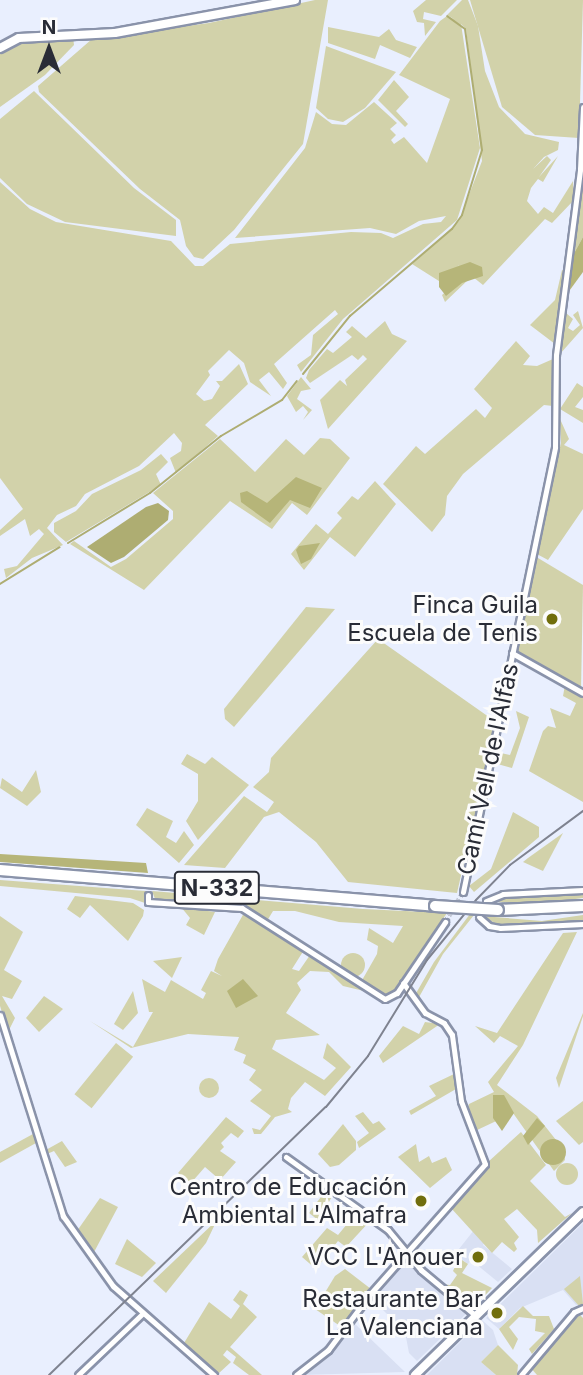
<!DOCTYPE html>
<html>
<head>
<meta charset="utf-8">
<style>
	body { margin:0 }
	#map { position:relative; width:583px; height:1375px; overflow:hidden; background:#e9effe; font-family:Inter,sans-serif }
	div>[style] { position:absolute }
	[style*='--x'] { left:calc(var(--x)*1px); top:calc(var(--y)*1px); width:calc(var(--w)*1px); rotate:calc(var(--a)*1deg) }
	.built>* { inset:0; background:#d9e0f3 }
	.green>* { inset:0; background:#d2d2aa; transform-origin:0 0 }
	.round { border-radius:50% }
	.forest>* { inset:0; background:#b6b579 }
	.water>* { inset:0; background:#aead72 }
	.stream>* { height:2px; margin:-1px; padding:0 1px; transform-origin:1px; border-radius:1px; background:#aead72 }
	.street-tunnel>* { height:5px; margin-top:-2.5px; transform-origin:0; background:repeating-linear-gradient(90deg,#c3c8d6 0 5px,transparent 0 7.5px) }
	.roads { filter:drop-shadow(2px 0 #8a93aa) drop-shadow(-2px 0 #8a93aa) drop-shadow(0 2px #8a93aa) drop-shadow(0 -2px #8a93aa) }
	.street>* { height:5px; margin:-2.5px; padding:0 2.5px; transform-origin:2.5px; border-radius:2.5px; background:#fff }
	.secondary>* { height:8px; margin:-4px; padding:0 4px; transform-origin:4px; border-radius:4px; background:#fff }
	.highway>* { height:10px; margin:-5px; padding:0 5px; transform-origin:5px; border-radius:5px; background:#fff }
	.tram>* { height:2px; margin:-1px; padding:0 1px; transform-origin:1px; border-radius:1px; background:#7f8390 }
	.bridges { filter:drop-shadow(2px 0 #8a93aa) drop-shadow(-2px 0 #8a93aa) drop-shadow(0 2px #8a93aa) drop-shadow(0 -2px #8a93aa) }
	.highway-bridge>* { height:10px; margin:-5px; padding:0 5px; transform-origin:5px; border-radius:5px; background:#fff }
	.dots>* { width:19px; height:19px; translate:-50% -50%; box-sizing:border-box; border:4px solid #fcfcfc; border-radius:50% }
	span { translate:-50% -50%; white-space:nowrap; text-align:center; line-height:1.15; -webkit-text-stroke:6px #fcfcfc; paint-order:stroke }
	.shield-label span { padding:2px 5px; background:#fcfcfc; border:2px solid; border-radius:5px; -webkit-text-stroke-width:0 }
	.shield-label { font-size:23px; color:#292c36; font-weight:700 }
	.poi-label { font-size:24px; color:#292c36 }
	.right { translate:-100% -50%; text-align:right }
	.street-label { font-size:24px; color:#292c36 }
	.north { position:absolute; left:14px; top:14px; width:70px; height:70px; -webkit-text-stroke:5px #fcfcfc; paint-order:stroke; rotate:0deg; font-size:19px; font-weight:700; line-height:28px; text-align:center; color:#292c36 }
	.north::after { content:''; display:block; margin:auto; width:24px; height:32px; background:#292c36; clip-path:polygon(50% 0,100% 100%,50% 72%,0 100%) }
</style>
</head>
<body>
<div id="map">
	<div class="built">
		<i style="clip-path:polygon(583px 1223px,583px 1304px,576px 1305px,563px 1290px,520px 1308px,499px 1329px,486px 1318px)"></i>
		<i style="clip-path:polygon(474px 1230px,486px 1241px,483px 1245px,512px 1269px,498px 1282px,471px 1260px,468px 1264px,455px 1254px)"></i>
		<i style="clip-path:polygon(405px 1258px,468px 1312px,417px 1361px,409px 1353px,405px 1332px,370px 1297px)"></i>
		<i style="clip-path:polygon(482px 1320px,493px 1330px,498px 1345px,481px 1362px,496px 1375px,427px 1375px)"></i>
		<i style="clip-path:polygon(353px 1322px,405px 1372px,300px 1375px,327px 1354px)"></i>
	</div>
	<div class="green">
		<i style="clip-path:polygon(315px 0,328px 0,303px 144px,234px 230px,203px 259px,194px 257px,186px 246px,180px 220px,140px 189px,39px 92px,38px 86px,92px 39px,209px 23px)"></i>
		<i style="clip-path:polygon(426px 0,457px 0,441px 16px,424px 12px,423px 19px,436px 22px,425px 36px,424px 23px,417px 22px,413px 11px)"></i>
		<i style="clip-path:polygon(462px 0,468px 0,478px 26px,485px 71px,499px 107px,525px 134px,559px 142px,558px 150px,544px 157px,533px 169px,547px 156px,551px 160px,539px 177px,558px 156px,543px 182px,538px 179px,531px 188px,527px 201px,538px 214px,544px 207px,553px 213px,573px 181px,574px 200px,552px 223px,545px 219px,483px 285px,458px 265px,470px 278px,445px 302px,442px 295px,450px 288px,412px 264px,459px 221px,482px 161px,466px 29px,461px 24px,480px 148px,457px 220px,343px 319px,301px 372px,297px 365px,311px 355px,313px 335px,338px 314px,335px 310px,274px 364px,287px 383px,283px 389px,269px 372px,259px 380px,271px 396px,250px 382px,244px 363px,229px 350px,208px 371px,210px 375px,196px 394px,204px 401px,212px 399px,220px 386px,216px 381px,222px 381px,239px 364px,248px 384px,205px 425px,218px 436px,176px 473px,170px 458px,181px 451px,182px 443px,174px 433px,139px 466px,85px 494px,76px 506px,57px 515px,47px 528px,63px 545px,32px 558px,6px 578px,4px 569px,17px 566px,44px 534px,39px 529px,30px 536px,25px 519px,0 536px,0 530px,23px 509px,0 478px,0 182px,30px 209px,56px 222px,171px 241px,195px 266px,203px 266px,230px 244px,351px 232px,381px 233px,393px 238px,423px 224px,441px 222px,446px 216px,419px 221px,396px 234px,370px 228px,235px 238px,305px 148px,316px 112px,332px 124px,346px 125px,374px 102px,397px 123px,390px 129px,396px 135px,391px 140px,394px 144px,404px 137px,427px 163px,450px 99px,399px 75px,440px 21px,447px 16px,454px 19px,447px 15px)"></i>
		<i style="clip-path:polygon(470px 0,583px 0,579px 138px,535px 135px,502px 107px)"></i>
		<i style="clip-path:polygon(328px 27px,379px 37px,389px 29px,396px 40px,417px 47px,410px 58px,380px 45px,375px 59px,328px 43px)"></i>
		<i style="clip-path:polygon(73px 37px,74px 45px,45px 75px,0 107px,0 54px,24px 42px)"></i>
		<i style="clip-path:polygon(326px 46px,396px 72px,365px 108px,343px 122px,328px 119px,316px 108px)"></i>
		<i style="clip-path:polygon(394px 80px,409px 97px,396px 111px,408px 124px,405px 127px,378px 100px)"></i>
		<i style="clip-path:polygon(34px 91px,134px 188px,176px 220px,176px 236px,65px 222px,27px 204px,0 178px,0 119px)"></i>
		<i style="clip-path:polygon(583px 180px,583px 237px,572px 257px,576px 231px)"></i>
		<i style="clip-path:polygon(562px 270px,565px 271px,555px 344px,530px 325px,555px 300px)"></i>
		<i style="clip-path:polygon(578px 311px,583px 328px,560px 354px,566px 313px,573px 319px,568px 328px,573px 331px,580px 325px,573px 315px)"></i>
		<i style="clip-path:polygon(385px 321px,392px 334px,407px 341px,328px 429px,320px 400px,340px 380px,347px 386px,345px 380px,367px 359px,363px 355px,358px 360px,352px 355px,310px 383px,306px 378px,309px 370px,327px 349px,333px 353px,352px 337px,346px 332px,352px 326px,366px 338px)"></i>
		<i style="clip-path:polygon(516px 341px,530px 356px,523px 365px,537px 366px,553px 359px,553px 406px,544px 405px,463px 474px,447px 496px,445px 515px,432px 532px,383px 484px,416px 446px,425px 454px,476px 409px,485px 418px,492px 408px,474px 389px)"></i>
		<i style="clip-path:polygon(301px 377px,311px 389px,301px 391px,297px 399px,312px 410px,303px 420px,308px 412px,303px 406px,296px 412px,287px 396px)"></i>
		<i style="clip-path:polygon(577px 383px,583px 387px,583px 397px,575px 407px,583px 410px,583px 423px,560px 409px)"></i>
		<i style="clip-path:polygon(560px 419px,569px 439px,564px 445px,583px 454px,583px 509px,548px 560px,535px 553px,561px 443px)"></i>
		<i style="clip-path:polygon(320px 438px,330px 439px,350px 458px,307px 515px,292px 503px,272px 529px,230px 501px,144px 590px,70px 544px,74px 541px,111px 567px,126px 559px,173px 519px,173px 511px,153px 493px,220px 439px,255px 472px,286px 439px,304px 455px)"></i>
		<i style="clip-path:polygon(161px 454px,168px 462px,156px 474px,161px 485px,66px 542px,54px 532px,54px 523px,76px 511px,92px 494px,141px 470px)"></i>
		<i style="clip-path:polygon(375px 481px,396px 504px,355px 557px,330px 537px,304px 570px,291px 554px,316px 524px,328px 534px,342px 518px,337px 513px,352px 496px,358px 500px)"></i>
		<i style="clip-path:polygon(533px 555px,583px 585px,581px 690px,517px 653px)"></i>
		<i style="clip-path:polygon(306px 607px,335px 609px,234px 727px,225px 719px,224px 709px)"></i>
		<i style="clip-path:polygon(378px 639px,496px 722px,457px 893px,348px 882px,316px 842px,279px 812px,264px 817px,225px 868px,184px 865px,244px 796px,267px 812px,274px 802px,253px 787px,269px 772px,271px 758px)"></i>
		<i style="clip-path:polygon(565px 685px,583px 695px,583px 802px,529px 771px,543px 731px,548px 726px,556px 728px,550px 708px,570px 716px,576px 703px,563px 696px)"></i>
		<i style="clip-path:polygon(516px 711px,529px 717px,512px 768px,494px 763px,496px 752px,510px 755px,520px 728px)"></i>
		<i style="clip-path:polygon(187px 754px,205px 764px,212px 757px,249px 785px,198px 840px,186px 821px,198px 801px,198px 774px,181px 764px)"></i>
		<i style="clip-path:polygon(36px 770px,41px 792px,27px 806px,0 788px,2px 778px,22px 792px)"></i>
		<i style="clip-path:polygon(147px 808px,173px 821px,166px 837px,176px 843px,184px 831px,194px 845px,179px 863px,136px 825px)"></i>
		<i style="clip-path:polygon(513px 812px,539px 827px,539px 837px,474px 892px,469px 886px,491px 869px)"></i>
		<i style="clip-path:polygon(563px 833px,543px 871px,523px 862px,528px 858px)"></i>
		<i style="clip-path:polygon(0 880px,132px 890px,146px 891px,145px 903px,130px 898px,0 886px)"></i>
		<i style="clip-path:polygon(152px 891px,363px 909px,447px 913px,394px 992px,386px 996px,361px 982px,377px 954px,378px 946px,367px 940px,369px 928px,393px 943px,403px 926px,339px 922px,295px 911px,273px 911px,267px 921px,243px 906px,155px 899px)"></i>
		<i style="clip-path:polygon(583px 892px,583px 898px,536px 904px,496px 902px,499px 897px)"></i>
		<i style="clip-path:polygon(75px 896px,133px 903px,144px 910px,143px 916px,128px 941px,90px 905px,80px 918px,67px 909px)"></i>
		<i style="clip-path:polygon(181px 907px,215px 912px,204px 935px,186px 925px,190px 918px)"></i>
		<i style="clip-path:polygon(244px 913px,304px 950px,292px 969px,299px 971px,310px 955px,364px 991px,343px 986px,329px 972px,310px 971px,297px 983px,301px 990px,286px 1013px,320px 1035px,276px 1040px,272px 1049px,324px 1080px,336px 1068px,323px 1058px,327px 1043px,351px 1067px,325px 1096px,305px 1082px,291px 1098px,288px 1109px,292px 1112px,275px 1117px,261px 1134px,254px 1134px,252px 1128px,260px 1130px,271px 1116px,250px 1101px,262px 1090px,249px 1080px,256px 1070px,243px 1063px,246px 1055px,234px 1050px,239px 1037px,188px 1034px,131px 1048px,90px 1021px,133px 1047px,153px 1012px,149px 1012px,142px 979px,165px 992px,171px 980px,203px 999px,206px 993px,201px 990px,211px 971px,222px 976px,214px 971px,218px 959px)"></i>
		<i style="clip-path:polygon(470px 914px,474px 915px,443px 954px,418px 999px,415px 995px,434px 962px)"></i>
		<i style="clip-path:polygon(583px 915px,583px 922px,502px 927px,482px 916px,542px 921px)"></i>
		<i style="clip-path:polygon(0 916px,23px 932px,4px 970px,22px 981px,12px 999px,2px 996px,15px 1018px,8px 1032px,0 1006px)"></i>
		<i style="clip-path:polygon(577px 932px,523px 1045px,497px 1085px,537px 1116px,564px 1150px,565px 1160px,554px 1171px,513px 1113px,475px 1131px,467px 1111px,469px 1104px,494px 1092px,488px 1082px,518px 1046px,500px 1036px,494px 1043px,475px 1026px,497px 1033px,563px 933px)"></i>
		<i class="round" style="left:341px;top:953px;width:24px;height:24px"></i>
		<i style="clip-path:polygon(182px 957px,172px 978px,153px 961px)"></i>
		<i style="clip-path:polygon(133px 991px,138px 1013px,123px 1030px,114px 1024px)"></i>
		<i style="clip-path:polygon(44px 996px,63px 1009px,39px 1032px,26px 1018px)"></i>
		<i style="clip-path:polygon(583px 1013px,583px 1016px,559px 1088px,556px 1078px)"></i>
		<i style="clip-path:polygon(425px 1022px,440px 1024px,383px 1063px,379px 1056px,403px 1026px,419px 1034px)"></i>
		<i style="left:116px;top:1043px;width:22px;height:66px;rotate:39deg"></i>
		<i style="clip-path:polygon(454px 1074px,456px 1089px,411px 1115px,409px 1111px,436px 1096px,429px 1086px)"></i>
		<i class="round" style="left:199px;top:1078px;width:20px;height:20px"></i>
		<i style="clip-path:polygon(583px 1101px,583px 1142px,579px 1145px,556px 1121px)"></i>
		<i style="clip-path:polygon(363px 1112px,373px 1124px,379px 1121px,386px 1129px,359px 1148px,357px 1142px,369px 1133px,355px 1116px)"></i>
		<i style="clip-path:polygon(226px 1117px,244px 1131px,238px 1138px,231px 1133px,221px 1143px,224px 1147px,220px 1151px,236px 1162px,220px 1180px,205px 1167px,191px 1183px,178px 1173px)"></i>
		<i style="clip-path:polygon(343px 1124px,356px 1141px,356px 1150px,339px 1165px,330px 1167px,318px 1154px)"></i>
		<i style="clip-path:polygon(521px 1132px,546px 1165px,530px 1181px,565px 1217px,572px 1213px,538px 1243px,537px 1230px,517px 1209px,504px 1219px,519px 1237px,514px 1243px,517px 1249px,514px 1252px,502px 1242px,492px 1253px,451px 1208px,488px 1162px)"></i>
		<i style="clip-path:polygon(33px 1134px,36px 1143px,0 1163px,0 1152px)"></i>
		<i style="clip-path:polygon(62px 1141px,77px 1162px,65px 1167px,54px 1151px,47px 1154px,53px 1169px,50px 1170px,44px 1151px)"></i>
		<i style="clip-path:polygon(416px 1144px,419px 1162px,429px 1156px,432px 1163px,446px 1157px,452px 1170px,430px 1188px,398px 1157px)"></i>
		<i class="round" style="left:556px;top:1163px;width:22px;height:22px"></i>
		<i style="clip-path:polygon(326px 1190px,333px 1195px,318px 1220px,309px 1213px)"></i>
		<i style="clip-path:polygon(100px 1198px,118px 1207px,93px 1254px,77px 1231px)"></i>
		<i style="clip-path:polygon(357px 1212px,370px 1221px,346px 1247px,338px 1241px,316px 1269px,302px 1257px,327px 1228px,338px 1235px)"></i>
		<i style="clip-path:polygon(217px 1220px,206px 1243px,166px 1293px,153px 1281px)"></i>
		<i style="clip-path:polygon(127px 1239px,156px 1263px,142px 1277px,115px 1264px)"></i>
		<i style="clip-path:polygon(459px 1258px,468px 1264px,462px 1273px,492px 1288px,473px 1308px,441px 1284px,450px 1285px,457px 1275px,453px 1271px)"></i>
		<i style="clip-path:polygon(345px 1269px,371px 1289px,343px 1328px,315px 1309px,335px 1276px)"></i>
		<i style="clip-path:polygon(580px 1276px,583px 1304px,579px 1306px,564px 1289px)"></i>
		<i style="clip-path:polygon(240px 1290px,248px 1295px,243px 1304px,257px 1317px,230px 1347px,262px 1375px,249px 1375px,233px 1363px,236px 1357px,227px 1350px,223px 1355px,231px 1362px,218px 1374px,184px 1343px,209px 1302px,231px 1319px,240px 1306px,233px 1300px)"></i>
		<i style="clip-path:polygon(523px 1306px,533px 1316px,549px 1316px,554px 1329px,532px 1354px,529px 1349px,545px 1333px,535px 1331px,536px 1319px,519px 1317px,509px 1327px,518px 1339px,513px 1350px,499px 1329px)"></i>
		<i style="clip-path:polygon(579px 1314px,583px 1318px,583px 1375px,537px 1375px,530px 1367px)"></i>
		<i style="clip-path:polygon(498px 1345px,518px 1365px,517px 1375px,496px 1375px,481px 1362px)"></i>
	</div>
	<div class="forest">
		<i style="clip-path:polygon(583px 237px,583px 272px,567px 294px,572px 257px)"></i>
		<i style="clip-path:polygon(470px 262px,482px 267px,483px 276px,462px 283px,446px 296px,439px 287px,439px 273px)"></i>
		<i style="clip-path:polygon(296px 477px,322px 488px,310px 508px,290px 500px,270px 523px,241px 502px,240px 493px,247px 491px,267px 503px)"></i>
		<i style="clip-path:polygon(320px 543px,311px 559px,301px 564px,296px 550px,299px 546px)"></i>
		<i style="clip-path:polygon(0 854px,146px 863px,148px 873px,0 862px)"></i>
		<i style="clip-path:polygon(243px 979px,258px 996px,236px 1008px,227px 991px)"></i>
		<i style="clip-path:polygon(493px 1095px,504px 1095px,514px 1113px,502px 1131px,493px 1118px)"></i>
		<i style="clip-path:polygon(537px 1118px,545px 1126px,528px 1145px,523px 1136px)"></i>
		<i class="round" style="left:540px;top:1139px;width:26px;height:26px"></i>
	</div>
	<div class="water">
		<i style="clip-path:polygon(158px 503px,169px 511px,168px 520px,124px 557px,111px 563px,87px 547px,146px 507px)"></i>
	</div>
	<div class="stream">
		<i style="--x:303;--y:374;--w:75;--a:-51"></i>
		<i style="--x:350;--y:316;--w:134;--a:-40.5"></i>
		<i style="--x:452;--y:229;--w:17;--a:-54"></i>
		<i style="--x:462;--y:215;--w:68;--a:-72.9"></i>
		<i style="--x:482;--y:150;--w:122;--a:-98"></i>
		<i style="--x:465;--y:29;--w:22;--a:-144"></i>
		<i style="--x:68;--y:543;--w:96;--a:-31.4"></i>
		<i style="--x:150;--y:493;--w:91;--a:-38.8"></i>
		<i style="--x:221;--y:436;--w:71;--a:-30.5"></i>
		<i style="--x:282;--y:400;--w:24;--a:-52"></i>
		<i style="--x:0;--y:584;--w:70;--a:-31.7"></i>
	</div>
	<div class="street-tunnel">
		<i style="--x:445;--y:922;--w:35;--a:-59"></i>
	</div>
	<div class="roads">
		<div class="street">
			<i style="--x:512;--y:653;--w:81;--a:29.4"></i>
			<i style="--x:463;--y:892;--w:454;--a:-78.3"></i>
			<i style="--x:555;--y:447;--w:92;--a:-89.4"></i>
			<i style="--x:556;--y:355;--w:188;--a:-82.6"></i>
			<i style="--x:580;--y:169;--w:62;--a:-87.2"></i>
			<i style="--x:148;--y:895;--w:7;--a:90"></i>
			<i style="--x:148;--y:902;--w:94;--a:3.7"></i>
			<i style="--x:242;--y:908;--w:169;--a:32.5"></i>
			<i style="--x:385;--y:999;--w:13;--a:-27"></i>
			<i style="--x:397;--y:993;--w:86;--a:-55.9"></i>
			<i style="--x:486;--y:901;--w:18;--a:-22"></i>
			<i style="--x:503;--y:894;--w:80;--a:-2.9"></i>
			<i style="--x:479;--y:917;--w:13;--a:42"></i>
			<i style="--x:489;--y:926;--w:11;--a:10"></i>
			<i style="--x:500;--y:928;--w:83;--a:-2.8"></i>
			<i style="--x:0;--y:1015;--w:211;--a:72.6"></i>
			<i style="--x:63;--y:1216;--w:86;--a:54.5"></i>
			<i style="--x:113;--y:1286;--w:135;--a:41.4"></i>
			<i style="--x:286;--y:1157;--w:125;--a:35.6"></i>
			<i style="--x:388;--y:1230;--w:52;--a:50.5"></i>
			<i style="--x:421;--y:1270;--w:70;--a:39.8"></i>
			<i style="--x:78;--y:1375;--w:88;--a:-43.6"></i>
			<i style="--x:296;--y:1375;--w:41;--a:-38"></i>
			<i style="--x:328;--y:1350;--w:71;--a:-53"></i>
			<i style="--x:371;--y:1293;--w:172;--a:-48.5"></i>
			<i style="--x:485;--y:1164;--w:67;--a:-110.9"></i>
			<i style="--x:461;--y:1101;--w:67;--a:-97.8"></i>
			<i style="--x:452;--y:1035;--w:14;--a:-124"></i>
			<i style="--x:444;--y:1023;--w:21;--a:-152"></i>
			<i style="--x:425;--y:1013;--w:37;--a:-126"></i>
			<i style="--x:521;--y:1375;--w:82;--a:-49.9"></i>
			<i style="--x:574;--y:1312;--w:10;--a:-24"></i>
		</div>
		<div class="secondary">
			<i style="--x:0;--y:48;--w:21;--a:-28"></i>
			<i style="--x:19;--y:38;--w:96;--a:-3"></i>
			<i style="--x:115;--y:33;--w:183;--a:-10.4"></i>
			<i style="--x:415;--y:1375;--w:234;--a:-44.1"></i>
		</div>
		<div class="highway">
			<i style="--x:0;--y:870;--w:436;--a:4.7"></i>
			<i style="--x:498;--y:910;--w:85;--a:-2.7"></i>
		</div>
	</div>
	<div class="tram">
		<i style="--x:49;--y:1375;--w:385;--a:-44.1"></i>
		<i style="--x:326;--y:1107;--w:66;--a:-50.5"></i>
		<i style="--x:368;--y:1056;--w:113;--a:-58.4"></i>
		<i style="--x:427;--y:960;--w:77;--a:-50.8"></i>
		<i style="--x:476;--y:900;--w:49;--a:-45.8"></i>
		<i style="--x:510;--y:865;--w:91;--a:-36.5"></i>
	</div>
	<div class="bridges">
		<div class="highway-bridge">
			<i style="--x:435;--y:906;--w:63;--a:3.6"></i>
		</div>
	</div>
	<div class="dots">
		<i style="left:552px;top:619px;background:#716e0d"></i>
		<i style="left:421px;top:1201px;background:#716e0d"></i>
		<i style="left:478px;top:1257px;background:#716e0d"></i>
		<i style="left:497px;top:1313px;background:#716e0d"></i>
	</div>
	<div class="shield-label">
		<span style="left:217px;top:888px">N-332</span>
	</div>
	<div class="poi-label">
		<span class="right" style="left:538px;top:619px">Finca Guila<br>Escuela de Tenis</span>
		<span class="right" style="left:407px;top:1201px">Centro de Educación<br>Ambiental L'Almafra</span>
		<span class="right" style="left:464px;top:1257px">VCC L'Anouer</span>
		<span class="right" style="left:483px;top:1313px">Restaurante Bar<br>La Valenciana</span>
	</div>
	<div class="street-label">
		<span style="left:488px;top:769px;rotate:-78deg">Camí Vell de l'Alfàs</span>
	</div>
	<div class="north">N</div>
</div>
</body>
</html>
